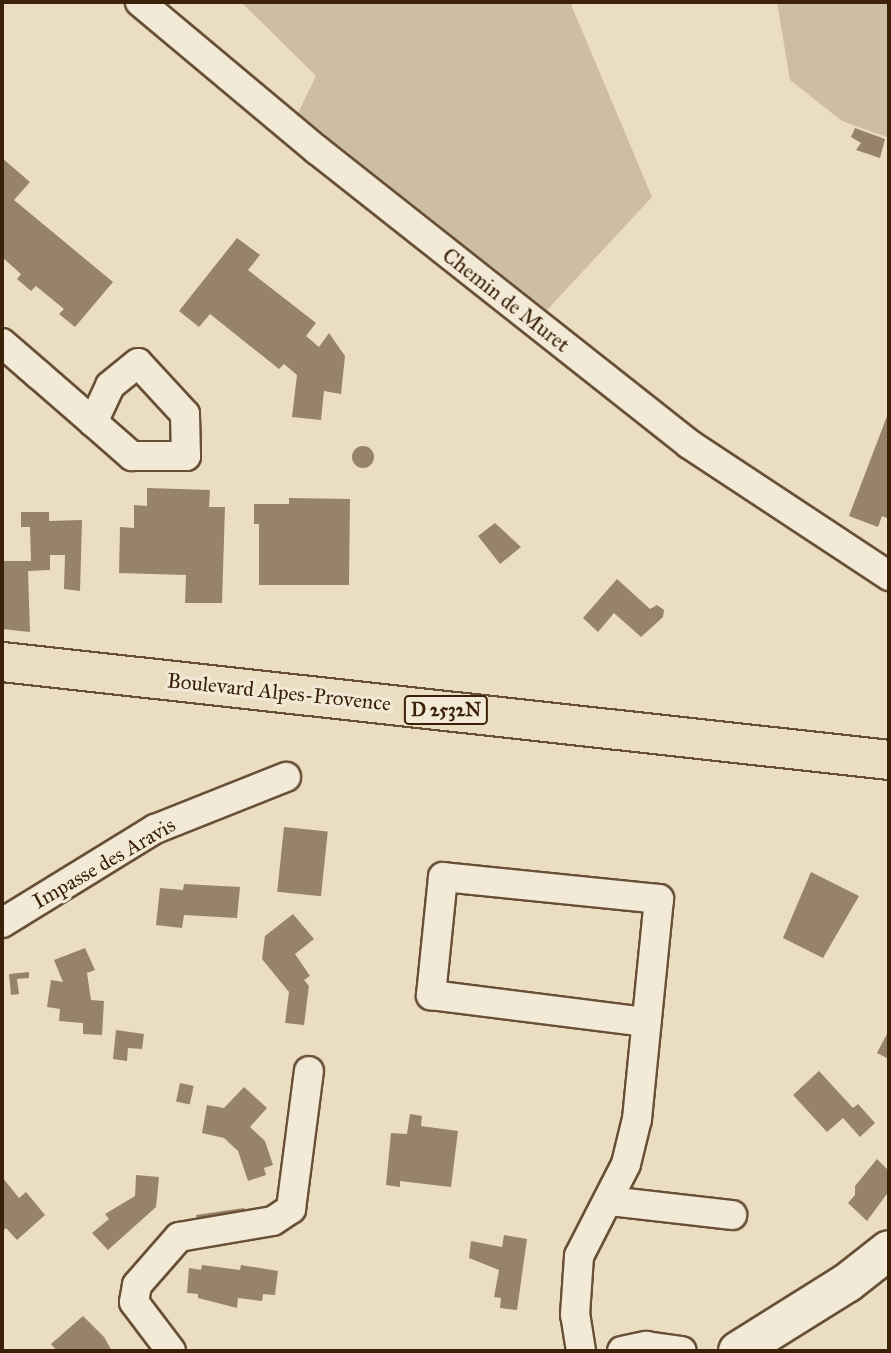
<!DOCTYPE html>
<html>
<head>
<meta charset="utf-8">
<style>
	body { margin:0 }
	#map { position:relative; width:891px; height:1353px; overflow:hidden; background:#ebddc2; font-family:"IM FELL Great Primer",serif }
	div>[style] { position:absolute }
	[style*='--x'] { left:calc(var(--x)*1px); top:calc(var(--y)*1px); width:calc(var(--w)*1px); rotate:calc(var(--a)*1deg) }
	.green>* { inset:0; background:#cdbda2 }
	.building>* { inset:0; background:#978368; transform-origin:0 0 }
	.round { border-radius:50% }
	.roads { filter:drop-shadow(2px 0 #675036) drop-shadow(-2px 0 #675036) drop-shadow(0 2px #675036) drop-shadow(0 -2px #675036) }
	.street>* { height:28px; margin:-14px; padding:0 14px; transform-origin:14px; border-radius:14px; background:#f2e9d7 }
	.secondary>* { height:38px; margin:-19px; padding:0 19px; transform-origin:19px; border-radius:19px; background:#f2e9d7 }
	.primary>* { height:38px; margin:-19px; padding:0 19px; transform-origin:19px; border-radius:19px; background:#ebddc2 }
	span { translate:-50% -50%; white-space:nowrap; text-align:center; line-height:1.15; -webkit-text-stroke:6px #f2e9d7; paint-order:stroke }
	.shield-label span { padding:2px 5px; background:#f2e9d7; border:2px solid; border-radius:5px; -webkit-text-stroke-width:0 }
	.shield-label { font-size:19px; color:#3b2107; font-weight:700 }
	.street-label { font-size:21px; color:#3b2107 }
	.frame { position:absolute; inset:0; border:4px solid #3b2107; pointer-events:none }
</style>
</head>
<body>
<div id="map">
	<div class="green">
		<i style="clip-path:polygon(241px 2px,570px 2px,652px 197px,547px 310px,298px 113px,316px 76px)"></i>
		<i style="clip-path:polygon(777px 2px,889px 2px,889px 138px,842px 121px,790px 80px)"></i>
	</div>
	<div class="building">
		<i style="clip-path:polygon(855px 128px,885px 139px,880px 158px,856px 150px,861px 143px,851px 137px)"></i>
		<i style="clip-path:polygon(2px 158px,30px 182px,14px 200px,113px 282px,75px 327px,59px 314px,64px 309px,36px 286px,31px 291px,17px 279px,21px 274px,2px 257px)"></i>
		<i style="clip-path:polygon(237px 238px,260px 255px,248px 270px,316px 323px,306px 336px,319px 347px,329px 333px,345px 356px,341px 394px,324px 391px,321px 420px,292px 417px,297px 375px,284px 364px,279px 369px,210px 314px,199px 327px,179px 311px)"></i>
		<i style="clip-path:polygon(889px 411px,889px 519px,882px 516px,878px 527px,849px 516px)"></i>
		<i class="round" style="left:352px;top:446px;width:22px;height:22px"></i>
		<i style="clip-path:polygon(147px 488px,210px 490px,209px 507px,225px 507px,222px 603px,185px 603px,186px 575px,119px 573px,120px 527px,134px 528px,134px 505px,147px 506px)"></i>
		<i style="clip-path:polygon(289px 498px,350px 499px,349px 585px,259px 585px,259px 524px,254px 524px,254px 504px,289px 504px)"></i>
		<i style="clip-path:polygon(21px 512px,49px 512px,49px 521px,82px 520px,80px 591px,64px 589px,65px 555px,50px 555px,50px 570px,28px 571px,30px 632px,2px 629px,2px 561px,31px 561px,30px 527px,21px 527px)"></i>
		<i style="clip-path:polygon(495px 523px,521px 547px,500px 564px,478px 536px)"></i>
		<i style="clip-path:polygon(617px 579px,650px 609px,657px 605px,664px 610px,663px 617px,641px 637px,614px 613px,598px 632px,583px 618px)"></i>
		<i style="left:284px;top:827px;width:44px;height:65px;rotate:6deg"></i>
		<i style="clip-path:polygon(811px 872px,859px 896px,823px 958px,783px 938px)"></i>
		<i style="clip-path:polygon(184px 884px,240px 887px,237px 918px,184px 915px,182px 928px,156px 925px,160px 888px,183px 890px)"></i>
		<i style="clip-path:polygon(293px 914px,314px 939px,295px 954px,310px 976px,304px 980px,309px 986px,304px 1025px,285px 1023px,289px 992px,262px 959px,265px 936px)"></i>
		<i style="clip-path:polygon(85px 948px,95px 970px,87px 973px,91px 1000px,104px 1001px,102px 1035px,83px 1034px,83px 1023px,59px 1021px,60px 1009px,47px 1007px,51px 980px,63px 982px,54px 960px)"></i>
		<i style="clip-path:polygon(29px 972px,29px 978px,17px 979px,19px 994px,11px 995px,9px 974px)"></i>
		<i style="clip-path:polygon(116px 1030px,144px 1034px,142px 1049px,128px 1048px,127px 1061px,113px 1059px)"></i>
		<i style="clip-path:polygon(889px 1030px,889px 1059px,877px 1053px)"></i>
		<i style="clip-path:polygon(819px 1071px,853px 1108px,858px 1104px,875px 1123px,860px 1137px,843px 1118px,827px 1132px,793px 1095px)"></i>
		<i style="left:180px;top:1083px;width:14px;height:19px;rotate:12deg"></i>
		<i style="clip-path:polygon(244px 1087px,267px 1108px,250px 1127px,265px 1141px,273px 1165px,264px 1168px,266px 1175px,248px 1181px,238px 1151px,224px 1138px,202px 1133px,207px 1105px,224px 1108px)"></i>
		<i style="clip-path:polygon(410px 1114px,422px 1116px,421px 1126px,458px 1131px,451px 1187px,400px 1181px,400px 1187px,386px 1185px,391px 1133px,407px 1134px)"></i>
		<i style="clip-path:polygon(877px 1159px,889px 1171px,889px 1191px,867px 1221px,848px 1203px,855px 1195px,855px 1186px)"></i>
		<i style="clip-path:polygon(136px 1175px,159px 1177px,156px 1207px,108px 1250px,92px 1233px,109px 1219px,105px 1214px,135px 1196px)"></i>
		<i style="clip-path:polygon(2px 1177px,19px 1198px,26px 1192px,45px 1215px,17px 1240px,6px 1228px,2px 1232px)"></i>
		<i style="clip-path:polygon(244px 1208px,246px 1220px,197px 1221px,196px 1215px)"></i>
		<i style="clip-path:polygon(504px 1235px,527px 1239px,517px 1310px,500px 1308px,501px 1298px,494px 1297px,499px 1270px,469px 1258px,471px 1241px,502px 1247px)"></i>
		<i style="clip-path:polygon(202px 1265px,240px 1270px,241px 1265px,278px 1271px,275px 1295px,263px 1294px,262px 1301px,238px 1298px,237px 1308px,198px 1298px,198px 1294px,187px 1293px,189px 1268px,201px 1270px)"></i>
		<i style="clip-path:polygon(83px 1316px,104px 1337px,112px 1351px,57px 1351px,51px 1344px)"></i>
	</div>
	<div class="roads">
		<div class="street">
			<i style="--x:140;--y:2;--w:231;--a:39.9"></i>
			<i style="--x:317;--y:150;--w:474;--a:38.3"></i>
			<i style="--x:689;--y:444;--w:240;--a:33.4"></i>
			<i style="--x:2;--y:343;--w:49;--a:40.9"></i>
			<i style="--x:39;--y:375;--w:72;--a:41"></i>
			<i style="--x:93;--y:422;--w:52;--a:41.1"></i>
			<i style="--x:132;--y:456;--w:54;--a:0"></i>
			<i style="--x:186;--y:456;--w:42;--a:-91.4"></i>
			<i style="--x:185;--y:414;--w:69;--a:-132.7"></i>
			<i style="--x:138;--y:363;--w:36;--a:141"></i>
			<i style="--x:110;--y:386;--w:40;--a:115"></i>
			<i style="--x:2;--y:923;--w:180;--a:-31.6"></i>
			<i style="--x:155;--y:829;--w:141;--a:-21.7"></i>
			<i style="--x:609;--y:1201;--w:124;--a:6.5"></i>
			<i style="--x:171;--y:1351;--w:61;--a:-127.1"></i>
			<i style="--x:134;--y:1302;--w:17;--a:-80"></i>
			<i style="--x:137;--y:1285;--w:64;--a:-48.8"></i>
			<i style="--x:179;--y:1237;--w:95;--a:-9.7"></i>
			<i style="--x:273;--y:1221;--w:22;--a:-34"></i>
			<i style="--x:291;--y:1209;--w:139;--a:-82.6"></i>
			<i style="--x:581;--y:1351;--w:36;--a:-99"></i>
			<i style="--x:575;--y:1315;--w:59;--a:-86.1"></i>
			<i style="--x:579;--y:1256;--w:103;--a:-62.9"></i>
			<i style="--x:626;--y:1164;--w:46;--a:-76.3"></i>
			<i style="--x:637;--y:1119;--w:221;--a:-84.3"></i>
			<i style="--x:659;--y:899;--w:217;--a:-174.2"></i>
			<i style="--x:443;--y:877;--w:119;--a:95.8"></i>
			<i style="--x:431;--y:995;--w:217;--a:7.2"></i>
			<i style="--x:622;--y:1351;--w:25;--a:-12"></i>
			<i style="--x:646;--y:1346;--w:36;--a:8"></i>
		</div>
		<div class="secondary">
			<i style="--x:738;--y:1351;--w:128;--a:-32"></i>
			<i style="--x:847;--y:1283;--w:53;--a:-38.2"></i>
		</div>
		<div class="primary">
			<i style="--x:2;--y:662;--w:892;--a:6.3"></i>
		</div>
	</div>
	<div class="shield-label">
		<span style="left:446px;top:710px">D 2532N</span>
	</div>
	<div class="street-label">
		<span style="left:506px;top:300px;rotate:38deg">Chemin de Muret</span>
		<span style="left:279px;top:692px;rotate:6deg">Boulevard Alpes-Provence</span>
		<span style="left:104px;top:863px;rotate:-30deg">Impasse des Aravis</span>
	</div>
	<div class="frame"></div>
</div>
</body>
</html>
